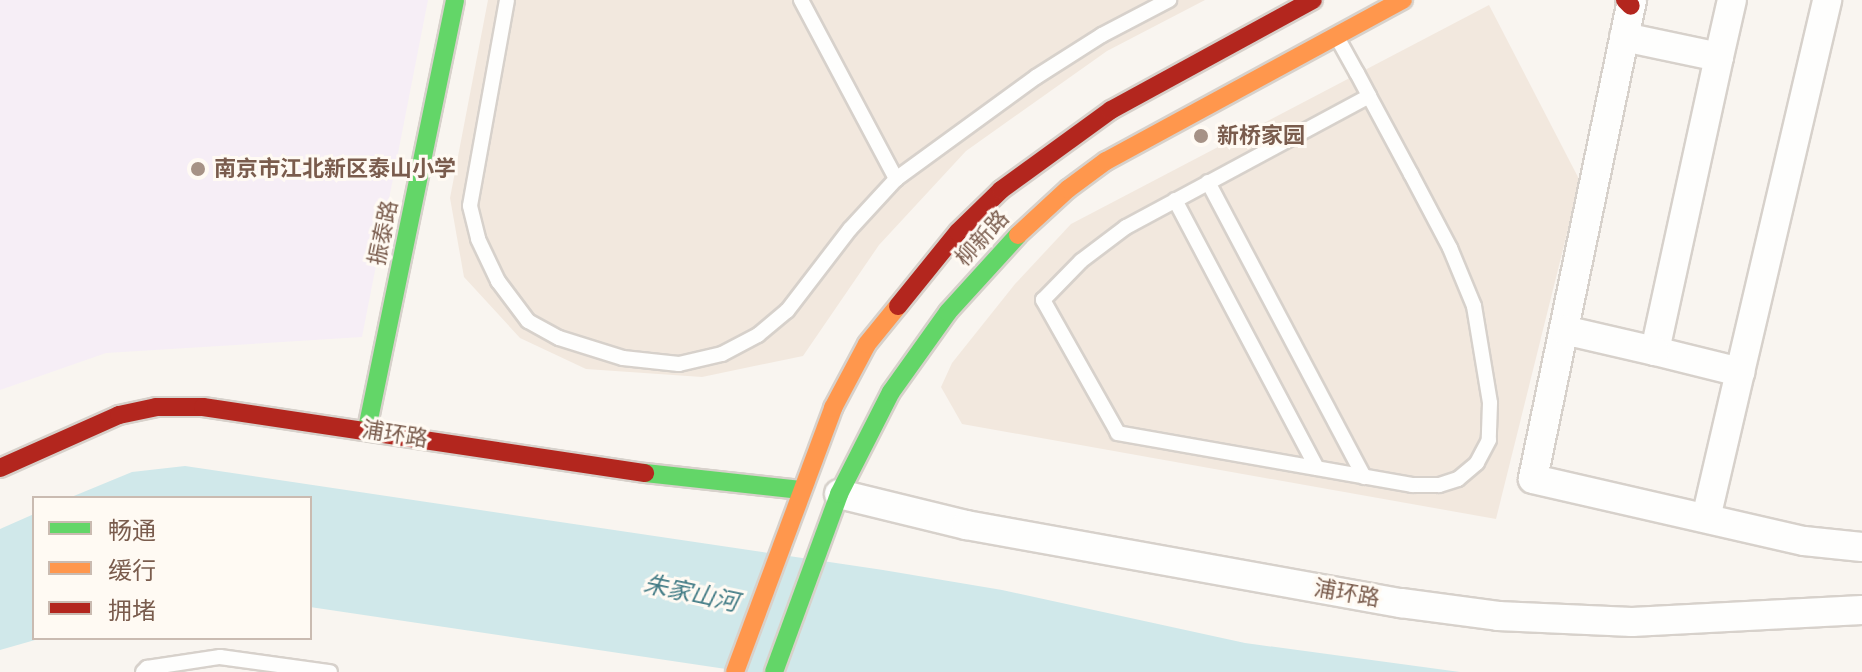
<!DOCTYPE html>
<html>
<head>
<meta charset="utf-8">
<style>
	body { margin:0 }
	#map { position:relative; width:1862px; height:672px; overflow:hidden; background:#f9f5f0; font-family:"Archivo Narrow","Noto Sans SC",sans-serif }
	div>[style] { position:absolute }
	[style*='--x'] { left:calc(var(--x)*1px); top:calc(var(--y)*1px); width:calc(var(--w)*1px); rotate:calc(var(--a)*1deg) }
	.residential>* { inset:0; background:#f2e8de }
	.education>* { inset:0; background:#f6eef6 }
	.water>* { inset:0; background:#d0e8ea }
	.roads { filter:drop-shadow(2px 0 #d7d1cb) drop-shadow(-2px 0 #d7d1cb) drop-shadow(0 2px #d7d1cb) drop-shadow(0 -2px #d7d1cb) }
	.lane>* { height:14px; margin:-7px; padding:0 7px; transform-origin:7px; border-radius:7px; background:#fefefd }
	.street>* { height:28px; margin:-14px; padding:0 14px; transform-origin:14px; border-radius:14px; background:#fefefd }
	.fast>* { height:18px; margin:-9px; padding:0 9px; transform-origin:9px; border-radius:9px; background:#63d668 }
	.slow>* { height:18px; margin:-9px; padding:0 9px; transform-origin:9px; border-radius:9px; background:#ff974d }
	.jam>* { height:18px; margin:-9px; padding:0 9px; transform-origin:9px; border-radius:9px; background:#b3261e }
	.dots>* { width:22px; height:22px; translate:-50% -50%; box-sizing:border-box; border:4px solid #fffaf3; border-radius:50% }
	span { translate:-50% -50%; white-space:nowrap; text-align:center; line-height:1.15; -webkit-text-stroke:6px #fffaf3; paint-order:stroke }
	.poi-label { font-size:22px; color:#7a5c4d; font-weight:700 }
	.left { translate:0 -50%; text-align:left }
	.street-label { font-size:22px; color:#7a5c4d }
	.water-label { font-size:24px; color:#437c86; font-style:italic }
	.legend { position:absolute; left:32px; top:496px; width:280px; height:144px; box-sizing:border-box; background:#fffaf3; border:2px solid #cabbb1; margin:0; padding:10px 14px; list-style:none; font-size:24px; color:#7a5c4d }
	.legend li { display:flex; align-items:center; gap:16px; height:40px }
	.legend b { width:40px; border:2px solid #cabbb1 }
</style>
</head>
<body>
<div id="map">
	<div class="residential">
		<i style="clip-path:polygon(488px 0,1205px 0,1107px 51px,966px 151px,879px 245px,803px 356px,702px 377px,586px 369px,520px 338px,464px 277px,450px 198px)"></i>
		<i style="clip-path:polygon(1489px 5px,1580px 181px,1496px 519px,962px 424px,941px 387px,952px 363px,1015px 284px,1071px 224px)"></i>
	</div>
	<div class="education">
		<i style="clip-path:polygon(0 0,428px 0,362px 337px,106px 353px,0 390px)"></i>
	</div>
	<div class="water">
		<i style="clip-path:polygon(185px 466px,883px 570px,1002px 590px,1245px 643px,1460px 672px,746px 672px,310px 607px,310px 498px,69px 498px,132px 472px)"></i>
		<i style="clip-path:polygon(34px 514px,34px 638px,42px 638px,0 650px,0 529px)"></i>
	</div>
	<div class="roads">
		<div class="lane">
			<i style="--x:507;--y:0;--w:209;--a:100.2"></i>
			<i style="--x:470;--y:206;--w:34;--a:76"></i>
			<i style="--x:478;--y:239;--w:47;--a:64.5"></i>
			<i style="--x:498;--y:281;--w:50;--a:53.1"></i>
			<i style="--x:528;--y:321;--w:35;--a:29"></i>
			<i style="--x:559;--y:338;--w:67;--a:17.4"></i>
			<i style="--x:623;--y:358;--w:56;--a:6.1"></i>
			<i style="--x:679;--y:364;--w:44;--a:-13.1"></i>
			<i style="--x:722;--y:354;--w:41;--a:-27.8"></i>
			<i style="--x:758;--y:335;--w:38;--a:-40"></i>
			<i style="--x:787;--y:311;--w:103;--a:-52.5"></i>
			<i style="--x:850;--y:229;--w:68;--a:-47.4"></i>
			<i style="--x:896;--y:179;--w:173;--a:-36.1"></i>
			<i style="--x:1036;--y:77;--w:78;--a:-32.5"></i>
			<i style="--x:1102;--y:35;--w:76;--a:-27.6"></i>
			<i style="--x:801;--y:0;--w:203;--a:62"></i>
			<i style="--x:1338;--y:39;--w:39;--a:61"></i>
			<i style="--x:1357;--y:73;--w:26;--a:62"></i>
			<i style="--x:1369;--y:96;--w:89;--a:61.7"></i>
			<i style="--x:1411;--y:174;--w:84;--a:62.2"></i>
			<i style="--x:1450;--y:248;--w:63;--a:67.5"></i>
			<i style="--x:1474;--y:306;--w:98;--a:80.6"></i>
			<i style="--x:1490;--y:403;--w:37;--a:92"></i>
			<i style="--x:1489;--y:440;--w:26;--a:118"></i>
			<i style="--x:1477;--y:463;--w:25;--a:140"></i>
			<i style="--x:1458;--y:479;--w:20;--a:162"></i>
			<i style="--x:1439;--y:485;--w:27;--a:180"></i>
			<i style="--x:1412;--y:485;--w:299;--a:-170"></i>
			<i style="--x:1118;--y:433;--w:153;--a:-119.4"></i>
			<i style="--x:1043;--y:300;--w:54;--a:-45.7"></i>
			<i style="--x:1081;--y:261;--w:56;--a:-37.1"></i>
			<i style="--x:1126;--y:227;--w:276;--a:-28.3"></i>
			<i style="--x:1208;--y:182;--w:334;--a:62.1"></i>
			<i style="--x:1175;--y:200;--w:303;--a:62.1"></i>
			<i style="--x:143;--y:672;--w:6;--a:-45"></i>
			<i style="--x:147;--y:668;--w:74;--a:-8.6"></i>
			<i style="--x:220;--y:657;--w:111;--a:7.8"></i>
		</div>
		<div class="street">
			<i style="--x:1632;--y:0;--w:489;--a:101.7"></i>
			<i style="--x:1533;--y:479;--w:278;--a:12.9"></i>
			<i style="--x:1804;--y:541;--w:58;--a:5.9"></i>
			<i style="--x:1624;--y:37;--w:97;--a:11.9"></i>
			<i style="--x:1719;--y:57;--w:301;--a:102.3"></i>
			<i style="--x:1655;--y:351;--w:88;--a:13.9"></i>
			<i style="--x:1740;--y:372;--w:150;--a:103.1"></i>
			<i style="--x:1719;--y:57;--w:58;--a:-77.2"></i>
			<i style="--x:1564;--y:330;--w:93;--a:13"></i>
			<i style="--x:1740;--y:372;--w:382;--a:-76.8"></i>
			<i style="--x:839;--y:494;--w:131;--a:13.7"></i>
			<i style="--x:966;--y:525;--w:442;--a:10.2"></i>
			<i style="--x:1401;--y:603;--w:98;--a:7.6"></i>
			<i style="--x:1498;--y:616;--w:134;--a:2.6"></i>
			<i style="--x:1632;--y:622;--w:230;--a:-3"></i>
		</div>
		<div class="fast">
			<i style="--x:367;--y:429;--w:438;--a:-78.4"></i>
			<i style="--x:645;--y:473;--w:157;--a:6.2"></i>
			<i style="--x:774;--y:672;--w:189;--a:-69.9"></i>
			<i style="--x:839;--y:494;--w:114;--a:-63"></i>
			<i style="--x:891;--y:392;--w:98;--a:-54.5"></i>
			<i style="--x:948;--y:312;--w:104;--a:-47.7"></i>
		</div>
		<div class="slow">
			<i style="--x:1018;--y:235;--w:68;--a:-42.6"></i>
			<i style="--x:1068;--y:189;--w:47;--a:-36.4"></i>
			<i style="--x:1106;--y:161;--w:338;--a:-28.5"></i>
			<i style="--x:735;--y:672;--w:282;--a:-69.6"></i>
			<i style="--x:833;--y:408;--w:72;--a:-62"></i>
			<i style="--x:867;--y:344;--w:49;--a:-50.8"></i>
		</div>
		<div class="jam">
			<i style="--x:1625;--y:0;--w:8;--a:45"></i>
			<i style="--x:898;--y:306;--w:95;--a:-51"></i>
			<i style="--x:958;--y:232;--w:60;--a:-44.3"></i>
			<i style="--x:1001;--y:190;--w:136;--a:-36"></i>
			<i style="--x:1111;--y:110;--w:230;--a:-28.6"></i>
			<i style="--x:0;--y:468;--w:130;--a:-24"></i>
			<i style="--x:119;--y:415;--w:38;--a:-12"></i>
			<i style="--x:156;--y:407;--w:47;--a:0"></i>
			<i style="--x:203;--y:407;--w:447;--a:8.5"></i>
		</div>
	</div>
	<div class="dots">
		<i style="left:1201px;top:136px;background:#a69286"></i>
		<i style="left:198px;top:169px;background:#a69286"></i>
	</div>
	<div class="poi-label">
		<span class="left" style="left:1217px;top:136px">新桥家园</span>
		<span class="left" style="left:214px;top:169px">南京市江北新区泰山小学</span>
	</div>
	<div class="street-label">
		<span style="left:383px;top:233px;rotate:-78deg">振泰路</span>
		<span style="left:982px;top:238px;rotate:-47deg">柳新路</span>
		<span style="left:395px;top:434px;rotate:9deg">浦环路</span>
		<span style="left:1347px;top:593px;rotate:10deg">浦环路</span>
	</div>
	<div class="water-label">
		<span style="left:691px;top:593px;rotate:12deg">朱家山河</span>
	</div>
	<ul class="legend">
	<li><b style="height:10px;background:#63d668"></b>畅通</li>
	<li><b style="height:10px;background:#ff974d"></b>缓行</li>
	<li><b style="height:10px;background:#b3261e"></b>拥堵</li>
	</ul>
</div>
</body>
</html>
